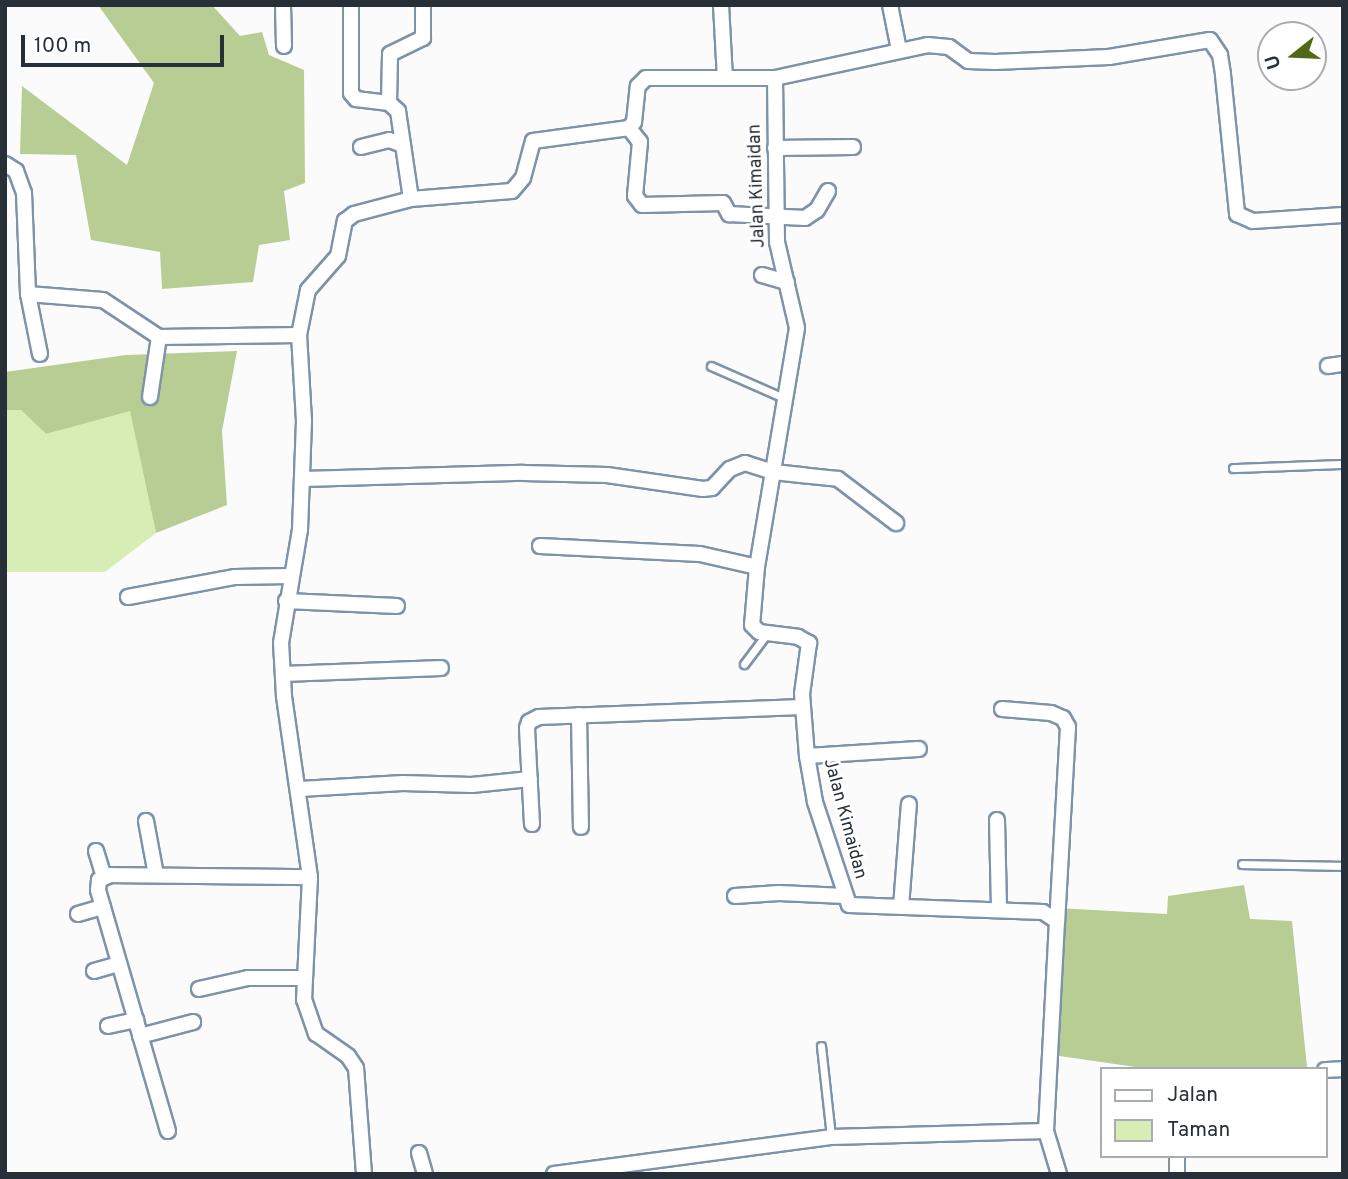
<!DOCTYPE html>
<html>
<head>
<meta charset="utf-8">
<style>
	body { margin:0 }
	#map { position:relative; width:1348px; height:1179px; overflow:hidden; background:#fbfbfb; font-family:Overpass,sans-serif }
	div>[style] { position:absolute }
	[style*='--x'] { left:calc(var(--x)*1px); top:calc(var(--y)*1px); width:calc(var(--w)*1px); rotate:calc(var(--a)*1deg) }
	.green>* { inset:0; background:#d8ecb5 }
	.forest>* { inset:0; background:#b8cd94 }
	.roads { filter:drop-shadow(2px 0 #7e92a9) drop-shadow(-2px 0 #7e92a9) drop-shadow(0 2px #7e92a9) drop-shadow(0 -2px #7e92a9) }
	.service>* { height:7px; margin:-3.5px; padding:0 3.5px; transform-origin:3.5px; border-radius:3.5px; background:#fff }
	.minor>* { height:14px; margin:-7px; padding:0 7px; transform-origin:7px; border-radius:7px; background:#fff }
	span { translate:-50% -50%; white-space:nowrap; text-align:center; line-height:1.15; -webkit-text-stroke:5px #fff; paint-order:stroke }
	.street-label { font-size:18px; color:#272f39 }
	.frame { position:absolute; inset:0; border:7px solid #272f39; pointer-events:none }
	.legend { position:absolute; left:1100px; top:1067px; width:228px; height:91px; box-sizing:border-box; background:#fff; border:2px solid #a9acb0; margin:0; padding:9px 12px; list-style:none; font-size:21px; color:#272f39 }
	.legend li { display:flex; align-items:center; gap:14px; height:35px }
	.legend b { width:35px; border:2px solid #a9acb0 }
	.north { position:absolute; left:1257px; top:21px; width:70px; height:70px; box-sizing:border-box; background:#fff; border:2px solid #a9acb0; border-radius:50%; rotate:252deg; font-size:19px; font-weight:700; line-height:28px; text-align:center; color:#272f39 }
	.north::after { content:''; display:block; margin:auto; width:24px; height:32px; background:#516817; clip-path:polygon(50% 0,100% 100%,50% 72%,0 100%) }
	.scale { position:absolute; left:21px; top:35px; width:203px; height:32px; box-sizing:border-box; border:4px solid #272f39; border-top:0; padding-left:9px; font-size:21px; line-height:24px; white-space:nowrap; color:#272f39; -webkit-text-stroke:5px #fff; paint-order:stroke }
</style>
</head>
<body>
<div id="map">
	<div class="green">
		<i style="clip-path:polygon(5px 410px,21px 410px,46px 434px,130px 410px,156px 533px,105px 572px,5px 572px)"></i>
	</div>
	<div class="forest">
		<i style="clip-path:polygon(98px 5px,212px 5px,240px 36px,262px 32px,269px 55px,304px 70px,305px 183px,284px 191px,290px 240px,259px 245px,253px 282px,162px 289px,160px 252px,91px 240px,76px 155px,20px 154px,22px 86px,127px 165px,154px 83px)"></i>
		<i style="clip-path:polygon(237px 351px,222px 431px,227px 505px,156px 533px,130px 411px,46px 434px,21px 410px,5px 410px,5px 372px,126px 355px)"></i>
		<i style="clip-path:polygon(1244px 885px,1250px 919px,1292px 921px,1307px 1067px,1149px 1069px,1046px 1054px,1056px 908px,1167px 914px,1168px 896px)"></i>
	</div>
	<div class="roads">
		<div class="service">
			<i style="--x:711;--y:366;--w:82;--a:23.7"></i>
			<i style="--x:1233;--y:468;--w:110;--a:-2.1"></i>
			<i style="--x:744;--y:664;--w:38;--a:-53"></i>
			<i style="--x:1242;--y:864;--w:101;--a:1.1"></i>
			<i style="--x:821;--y:1046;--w:91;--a:83.7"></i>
		</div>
		<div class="minor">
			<i style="--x:283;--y:5;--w:41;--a:88.6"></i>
			<i style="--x:351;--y:5;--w:88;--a:90"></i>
			<i style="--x:351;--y:93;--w:8;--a:50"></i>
			<i style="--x:356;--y:99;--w:33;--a:7"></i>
			<i style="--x:389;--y:103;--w:12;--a:42"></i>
			<i style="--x:398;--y:111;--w:89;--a:81.6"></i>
			<i style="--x:721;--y:5;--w:73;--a:86.9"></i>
			<i style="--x:890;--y:5;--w:46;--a:78.7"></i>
			<i style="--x:775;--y:78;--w:164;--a:89.3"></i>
			<i style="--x:777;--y:242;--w:88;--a:76.9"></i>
			<i style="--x:797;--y:328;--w:242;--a:99.5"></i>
			<i style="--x:757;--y:567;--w:58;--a:94.9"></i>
			<i style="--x:752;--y:625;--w:10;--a:45"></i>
			<i style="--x:759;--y:632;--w:39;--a:7"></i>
			<i style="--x:798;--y:637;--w:13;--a:29"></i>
			<i style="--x:809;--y:643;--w:51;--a:97.8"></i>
			<i style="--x:802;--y:694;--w:62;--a:85.4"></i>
			<i style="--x:807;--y:756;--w:47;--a:80.1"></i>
			<i style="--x:815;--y:802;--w:108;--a:71.7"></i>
			<i style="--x:849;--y:905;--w:194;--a:2.1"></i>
			<i style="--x:1043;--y:912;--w:17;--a:33"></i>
			<i style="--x:1057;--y:921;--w:210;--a:93"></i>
			<i style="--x:1046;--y:1131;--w:45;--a:73.2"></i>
			<i style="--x:389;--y:103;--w:49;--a:-88.8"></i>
			<i style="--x:390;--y:54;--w:37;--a:-26"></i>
			<i style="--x:423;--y:38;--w:33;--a:-90"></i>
			<i style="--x:629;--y:128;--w:18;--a:52"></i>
			<i style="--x:640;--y:142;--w:54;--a:95.3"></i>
			<i style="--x:635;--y:196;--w:11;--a:52"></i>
			<i style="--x:642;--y:205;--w:81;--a:-1.4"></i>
			<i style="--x:723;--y:203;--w:13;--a:61"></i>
			<i style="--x:729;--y:214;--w:76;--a:3"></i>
			<i style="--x:805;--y:218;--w:14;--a:-34"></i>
			<i style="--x:817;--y:210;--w:22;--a:-60"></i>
			<i style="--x:361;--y:147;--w:29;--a:-14"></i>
			<i style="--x:389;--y:140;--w:15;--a:20"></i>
			<i style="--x:775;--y:148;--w:78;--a:-0.7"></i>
			<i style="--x:5;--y:164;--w:13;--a:32"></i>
			<i style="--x:16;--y:171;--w:23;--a:70"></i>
			<i style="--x:24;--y:193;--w:101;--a:87.7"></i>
			<i style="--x:28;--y:294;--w:75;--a:4.6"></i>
			<i style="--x:103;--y:300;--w:67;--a:33.5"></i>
			<i style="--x:159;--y:337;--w:140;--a:-0.8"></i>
			<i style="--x:762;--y:275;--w:26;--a:16"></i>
			<i style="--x:28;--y:294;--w:61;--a:78.7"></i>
			<i style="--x:1328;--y:366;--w:15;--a:-8"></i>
			<i style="--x:150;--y:397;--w:61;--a:-81.5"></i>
			<i style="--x:303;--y:479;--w:220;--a:-1.6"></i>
			<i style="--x:523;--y:473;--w:84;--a:1.4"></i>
			<i style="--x:607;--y:475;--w:97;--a:8.3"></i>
			<i style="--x:703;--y:489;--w:9;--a:-6"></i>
			<i style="--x:712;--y:488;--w:26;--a:-47"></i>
			<i style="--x:730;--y:469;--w:16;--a:-22"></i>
			<i style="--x:745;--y:463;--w:29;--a:18"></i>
			<i style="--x:773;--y:472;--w:65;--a:6.1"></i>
			<i style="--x:838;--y:479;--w:73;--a:37.2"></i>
			<i style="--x:540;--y:546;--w:160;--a:2.9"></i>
			<i style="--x:700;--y:554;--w:58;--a:12.8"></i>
			<i style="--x:128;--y:597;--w:109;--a:-10.6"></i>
			<i style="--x:235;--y:577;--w:54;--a:-1.1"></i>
			<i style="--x:286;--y:601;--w:111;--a:2.6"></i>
			<i style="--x:283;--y:674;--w:158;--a:-2.2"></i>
			<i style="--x:1002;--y:709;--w:49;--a:4.7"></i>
			<i style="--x:1051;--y:713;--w:13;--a:23"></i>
			<i style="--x:1063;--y:718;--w:10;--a:61"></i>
			<i style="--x:1068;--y:727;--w:194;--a:93.2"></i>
			<i style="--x:579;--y:715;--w:112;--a:89"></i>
			<i style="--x:807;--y:756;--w:112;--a:-3.6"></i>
			<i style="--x:300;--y:789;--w:103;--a:-3.3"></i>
			<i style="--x:403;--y:783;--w:69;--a:1.7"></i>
			<i style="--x:472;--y:785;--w:58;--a:-5.9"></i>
			<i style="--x:997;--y:820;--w:89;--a:88.7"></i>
			<i style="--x:146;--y:821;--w:55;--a:79.5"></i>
			<i style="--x:532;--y:824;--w:96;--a:-93"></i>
			<i style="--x:527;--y:728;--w:6;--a:-72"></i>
			<i style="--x:529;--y:722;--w:11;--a:-27"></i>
			<i style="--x:539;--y:717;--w:263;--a:-2.2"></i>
			<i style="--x:96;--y:851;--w:27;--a:73"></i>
			<i style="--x:735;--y:896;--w:44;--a:-3.9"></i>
			<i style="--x:779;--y:893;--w:66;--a:2.6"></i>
			<i style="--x:901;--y:907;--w:103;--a:-85.6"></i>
			<i style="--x:78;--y:914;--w:26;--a:-16"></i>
			<i style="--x:94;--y:971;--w:25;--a:-16"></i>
			<i style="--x:199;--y:989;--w:50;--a:-12.7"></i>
			<i style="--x:248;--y:978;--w:56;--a:0"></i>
			<i style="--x:108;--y:1026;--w:29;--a:-12"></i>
			<i style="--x:140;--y:1036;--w:55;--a:-14.8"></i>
			<i style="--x:1325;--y:1070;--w:18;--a:-3"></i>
			<i style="--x:168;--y:1131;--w:251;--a:-106.2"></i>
			<i style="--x:98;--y:890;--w:10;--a:-84"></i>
			<i style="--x:99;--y:880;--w:13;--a:-23"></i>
			<i style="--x:111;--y:875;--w:199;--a:0.6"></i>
			<i style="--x:419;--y:1153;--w:22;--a:74"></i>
			<i style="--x:364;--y:1174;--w:106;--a:-94.3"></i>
			<i style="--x:356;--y:1068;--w:14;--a:-124"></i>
			<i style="--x:348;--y:1056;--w:39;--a:-145"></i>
			<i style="--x:316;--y:1034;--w:36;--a:-109"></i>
			<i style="--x:304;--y:1000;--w:123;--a:-87.2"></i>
			<i style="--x:310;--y:877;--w:183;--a:-98.2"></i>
			<i style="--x:284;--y:696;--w:53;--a:-93.2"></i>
			<i style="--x:281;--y:643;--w:115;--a:-80.5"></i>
			<i style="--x:300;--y:530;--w:109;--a:-87.9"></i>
			<i style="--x:304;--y:421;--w:86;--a:-93.3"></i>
			<i style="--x:299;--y:335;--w:46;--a:-78.7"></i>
			<i style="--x:308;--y:290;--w:45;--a:-48.6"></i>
			<i style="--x:338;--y:256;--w:36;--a:-79"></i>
			<i style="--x:345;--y:221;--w:11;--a:-38"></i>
			<i style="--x:354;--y:214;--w:59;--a:-14.7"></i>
			<i style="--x:411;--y:199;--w:101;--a:-4.5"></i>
			<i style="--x:512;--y:191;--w:17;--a:-50"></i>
			<i style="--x:523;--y:178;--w:38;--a:-75"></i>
			<i style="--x:533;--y:141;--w:97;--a:-7.7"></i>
			<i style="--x:629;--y:128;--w:8;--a:-50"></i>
			<i style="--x:634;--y:122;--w:36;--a:-84"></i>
			<i style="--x:638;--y:86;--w:11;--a:-45"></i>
			<i style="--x:646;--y:78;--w:129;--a:0"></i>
			<i style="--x:775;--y:78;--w:156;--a:-12.2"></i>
			<i style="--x:927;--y:45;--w:22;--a:5"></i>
			<i style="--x:949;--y:47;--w:24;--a:36"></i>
			<i style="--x:968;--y:61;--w:27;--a:2"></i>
			<i style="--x:995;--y:62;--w:114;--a:-2.5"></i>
			<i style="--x:1109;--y:57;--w:102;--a:-9.6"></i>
			<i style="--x:1210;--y:40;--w:18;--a:56"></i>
			<i style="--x:1220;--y:55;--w:20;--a:81"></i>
			<i style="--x:1223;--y:75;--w:140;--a:84.2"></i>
			<i style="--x:1237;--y:214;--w:17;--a:24"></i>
			<i style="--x:1253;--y:221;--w:90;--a:-3.8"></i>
			<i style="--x:554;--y:1174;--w:279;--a:-7.6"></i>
			<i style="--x:831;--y:1137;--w:215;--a:-1.6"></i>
			<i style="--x:1177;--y:1174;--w:18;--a:-90"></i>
		</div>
	</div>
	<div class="street-label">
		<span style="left:758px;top:186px;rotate:-92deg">Jalan Kimaidan</span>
		<span style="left:844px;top:819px;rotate:75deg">Jalan Kimaidan</span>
	</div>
	<div class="frame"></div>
	<ul class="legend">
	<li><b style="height:9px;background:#fff"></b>Jalan</li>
	<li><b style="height:19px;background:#d8ecb5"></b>Taman</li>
	</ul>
	<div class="north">U</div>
	<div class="scale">100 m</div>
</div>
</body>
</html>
